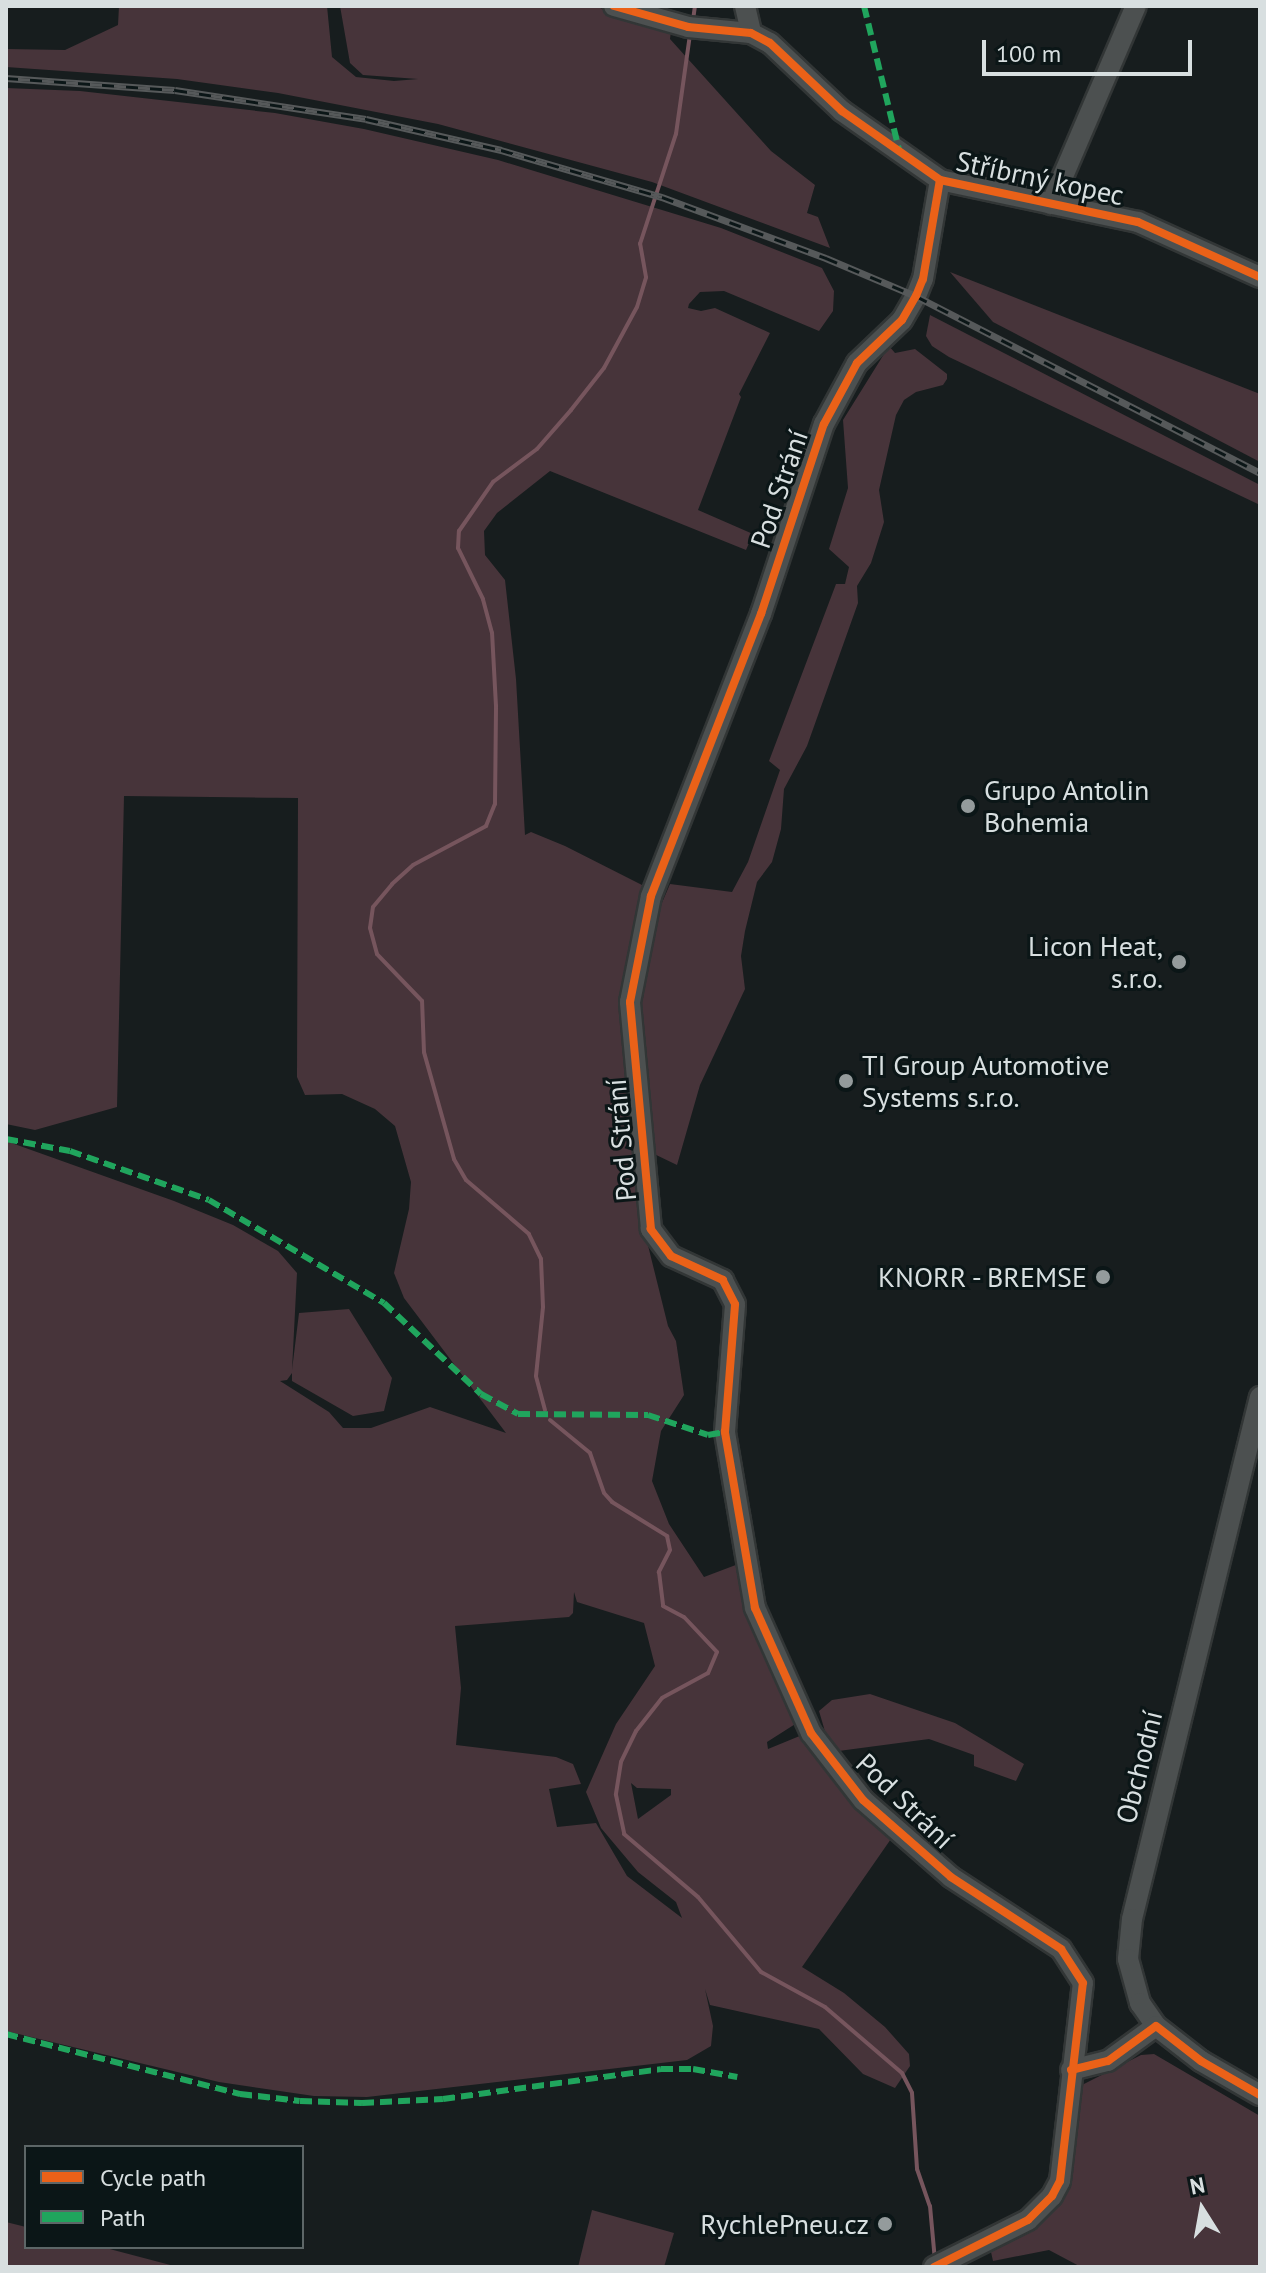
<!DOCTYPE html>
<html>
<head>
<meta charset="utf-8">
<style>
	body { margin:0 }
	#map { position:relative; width:1266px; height:2273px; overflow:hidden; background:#171d1e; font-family:"PT Sans",sans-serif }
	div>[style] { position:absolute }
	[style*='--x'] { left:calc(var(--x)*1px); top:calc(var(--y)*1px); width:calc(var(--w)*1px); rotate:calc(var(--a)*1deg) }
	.green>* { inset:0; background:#47343a }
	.stream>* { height:4px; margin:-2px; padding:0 2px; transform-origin:2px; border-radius:2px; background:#76555d }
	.roads { filter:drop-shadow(2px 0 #323636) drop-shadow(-2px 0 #323636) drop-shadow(0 2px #323636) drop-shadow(0 -2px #323636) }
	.minor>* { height:20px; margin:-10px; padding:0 10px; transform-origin:10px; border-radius:10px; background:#4c5050 }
	.rail>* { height:7px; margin-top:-3.5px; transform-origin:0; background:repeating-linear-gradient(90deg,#0b1617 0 12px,#56595a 0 24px); box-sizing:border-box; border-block:2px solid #56595a }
	.quiet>* { height:6px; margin-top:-3px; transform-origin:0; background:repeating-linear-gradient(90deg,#20a55d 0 12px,transparent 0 18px) }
	.cycleway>* { height:8px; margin:-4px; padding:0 4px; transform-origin:4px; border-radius:4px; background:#ea6118 }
	.dots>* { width:22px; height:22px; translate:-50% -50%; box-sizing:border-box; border:4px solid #0b1617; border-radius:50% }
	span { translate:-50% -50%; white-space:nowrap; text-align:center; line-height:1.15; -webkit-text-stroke:6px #0b1617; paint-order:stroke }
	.street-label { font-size:28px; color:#d8dfe0 }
	.poi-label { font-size:28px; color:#d8dfe0 }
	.left { translate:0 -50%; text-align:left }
	.right { translate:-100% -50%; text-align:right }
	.frame { position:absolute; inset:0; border:8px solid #d8dfe0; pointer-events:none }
	.legend { position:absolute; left:24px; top:2145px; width:280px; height:104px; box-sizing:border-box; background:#0b1617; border:2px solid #5d6667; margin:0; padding:10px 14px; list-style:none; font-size:24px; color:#d8dfe0 }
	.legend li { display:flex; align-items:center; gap:16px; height:40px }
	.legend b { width:40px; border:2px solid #5d6667 }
	.north { position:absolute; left:1162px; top:2169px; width:80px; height:80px; -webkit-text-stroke:6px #0b1617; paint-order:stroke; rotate:349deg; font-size:22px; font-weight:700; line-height:32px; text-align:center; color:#d8dfe0 }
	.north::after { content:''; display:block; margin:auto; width:28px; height:36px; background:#d8dfe0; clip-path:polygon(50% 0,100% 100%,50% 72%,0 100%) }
	.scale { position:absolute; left:982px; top:40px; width:210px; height:36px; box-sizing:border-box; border:4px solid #d8dfe0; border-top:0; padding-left:10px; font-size:24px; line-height:28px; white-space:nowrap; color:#d8dfe0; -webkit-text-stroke:6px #0b1617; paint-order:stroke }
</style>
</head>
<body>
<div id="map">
	<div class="green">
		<i style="clip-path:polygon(119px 6px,327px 6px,332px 57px,356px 77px,394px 81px,418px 79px,363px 75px,350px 63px,340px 6px,594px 6px,671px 31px,670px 39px,771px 151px,815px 185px,807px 213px,818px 217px,830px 248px,652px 182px,438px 124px,278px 93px,177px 79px,6px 67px,6px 49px,65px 50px,118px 25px)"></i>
		<i style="clip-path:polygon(evenodd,6px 88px,80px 91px,275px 113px,364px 129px,498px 160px,721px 228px,822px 268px,834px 291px,833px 311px,819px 331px,724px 291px,700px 292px,689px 304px,688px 308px,701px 311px,715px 308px,770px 333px,739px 394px,741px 397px,698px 510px,753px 534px,746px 550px,550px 471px,497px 513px,484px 531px,485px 555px,505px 580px,516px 679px,525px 835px,531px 832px,565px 846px,642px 885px,631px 1094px,636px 1197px,668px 1326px,676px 1341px,684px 1395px,661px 1431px,652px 1481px,669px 1524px,704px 1577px,741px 1563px,800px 1721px,767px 1742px,768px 1749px,807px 1733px,893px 1836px,802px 1967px,844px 1993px,885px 2027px,909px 2054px,910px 2066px,895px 2088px,863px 2074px,819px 2029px,710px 2005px,705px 1989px,713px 2026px,711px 2046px,687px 2060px,367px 2097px,314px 2096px,219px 2082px,6px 2031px,6px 1141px,174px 1201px,233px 1225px,278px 1251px,297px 1273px,292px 1370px,299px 1313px,349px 1309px,392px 1378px,384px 1411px,353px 1416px,292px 1381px,292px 1373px,287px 1380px,280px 1381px,329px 1412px,343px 1428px,371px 1428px,430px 1407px,506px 1433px,404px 1298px,394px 1273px,409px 1209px,411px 1182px,395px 1126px,375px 1109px,342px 1094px,305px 1095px,297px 1077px,298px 798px,124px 796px,117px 1107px,35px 1130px,6px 1124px,6px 88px,574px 1592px,577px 1602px,644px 1623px,655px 1666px,616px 1724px,586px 1792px,601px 1828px,638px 1872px,676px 1902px,682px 1918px,627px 1876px,596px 1823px,557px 1827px,549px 1789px,581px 1784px,573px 1764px,556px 1757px,456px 1745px,461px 1688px,455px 1626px,569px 1617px,573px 1613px,574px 1592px,6px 88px,631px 1783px,637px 1788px,671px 1789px,671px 1795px,638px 1819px,631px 1783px)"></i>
		<i style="clip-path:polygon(950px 272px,1260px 394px,1260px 462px,993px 322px)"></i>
		<i style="clip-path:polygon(930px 315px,1260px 485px,1260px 505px,949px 357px,932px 346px,926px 336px)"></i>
		<i style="clip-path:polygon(889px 346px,895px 353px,915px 349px,947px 374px,947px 379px,943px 385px,916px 392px,904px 400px,896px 415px,879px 490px,884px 522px,871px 563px,857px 586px,858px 603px,807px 746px,784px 789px,781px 829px,772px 862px,757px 882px,745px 931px,741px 956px,745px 989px,700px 1085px,677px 1165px,650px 1152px,638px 1008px,652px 926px,670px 884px,732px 892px,748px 862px,780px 770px,769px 761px,836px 584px,845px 584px,849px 567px,829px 549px,848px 488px,843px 420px)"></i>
		<i style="clip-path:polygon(870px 1694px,955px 1723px,1024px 1764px,1016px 1781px,974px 1766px,974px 1755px,929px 1739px,831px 1752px,819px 1711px,832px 1700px)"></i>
		<i style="clip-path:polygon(1154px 2054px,1260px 2116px,1260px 2267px,1081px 2267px,1049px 2250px,993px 2261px,991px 2252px,1029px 2233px,1062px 2199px,1072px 2172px,1071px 2128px,1080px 2086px,1141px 2055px)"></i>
		<i style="clip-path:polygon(592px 2210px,674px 2233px,664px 2267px,578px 2267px)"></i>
		<i style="clip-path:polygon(6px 2222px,26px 2227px,26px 2247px,102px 2247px,178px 2267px,6px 2267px)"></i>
	</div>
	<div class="stream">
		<i style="--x:693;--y:20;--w:14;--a:-82"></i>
		<i style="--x:545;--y:1410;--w:35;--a:-105"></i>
		<i style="--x:536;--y:1376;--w:69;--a:-84.2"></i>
		<i style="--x:543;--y:1307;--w:48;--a:-92.4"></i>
		<i style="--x:541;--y:1259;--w:28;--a:-116"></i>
		<i style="--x:529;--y:1234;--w:83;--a:-139.4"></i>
		<i style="--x:466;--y:1180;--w:24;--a:-120"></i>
		<i style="--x:454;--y:1159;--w:111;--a:-105.7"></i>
		<i style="--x:424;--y:1052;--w:51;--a:-92.2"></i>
		<i style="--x:422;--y:1001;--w:65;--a:-133.8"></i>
		<i style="--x:377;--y:954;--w:27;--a:-105"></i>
		<i style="--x:370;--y:928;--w:21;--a:-82"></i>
		<i style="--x:373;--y:907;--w:30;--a:-50"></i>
		<i style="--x:392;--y:884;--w:28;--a:-42"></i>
		<i style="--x:413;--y:865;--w:83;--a:-28.1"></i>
		<i style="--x:486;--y:826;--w:24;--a:-68"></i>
		<i style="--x:495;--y:804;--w:98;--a:-89.4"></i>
		<i style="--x:496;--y:706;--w:73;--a:-93.1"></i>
		<i style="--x:492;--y:633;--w:35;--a:-105"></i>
		<i style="--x:483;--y:599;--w:57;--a:-116.1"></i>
		<i style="--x:458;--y:548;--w:17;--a:-87"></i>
		<i style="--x:459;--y:531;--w:60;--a:-55.2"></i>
		<i style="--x:493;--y:482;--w:55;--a:-36.9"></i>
		<i style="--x:537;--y:449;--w:52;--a:-48.9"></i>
		<i style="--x:571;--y:410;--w:53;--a:-51.8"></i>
		<i style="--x:604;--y:368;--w:69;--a:-61.6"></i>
		<i style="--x:637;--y:307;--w:31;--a:-73"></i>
		<i style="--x:646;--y:277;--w:34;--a:-100"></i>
		<i style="--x:640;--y:244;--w:116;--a:-71.9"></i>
		<i style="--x:676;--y:134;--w:101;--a:-82"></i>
		<i style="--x:550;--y:1420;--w:52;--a:39.5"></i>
		<i style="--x:590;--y:1453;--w:42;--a:70.7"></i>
		<i style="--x:604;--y:1493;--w:12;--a:48"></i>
		<i style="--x:612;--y:1502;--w:65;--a:31.7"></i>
		<i style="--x:667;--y:1536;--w:14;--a:78"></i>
		<i style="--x:670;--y:1550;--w:25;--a:117"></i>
		<i style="--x:659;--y:1572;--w:34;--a:83"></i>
		<i style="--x:663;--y:1606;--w:24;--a:28"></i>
		<i style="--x:684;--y:1617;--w:48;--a:46.7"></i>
		<i style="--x:717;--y:1652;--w:23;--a:113"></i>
		<i style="--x:708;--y:1673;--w:52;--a:151.5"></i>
		<i style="--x:662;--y:1698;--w:42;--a:128.2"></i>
		<i style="--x:636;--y:1731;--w:34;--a:116"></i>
		<i style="--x:621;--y:1762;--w:33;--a:99"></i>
		<i style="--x:616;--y:1795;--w:40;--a:78"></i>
		<i style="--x:624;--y:1834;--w:97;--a:40.4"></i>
		<i style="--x:698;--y:1897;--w:98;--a:50"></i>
		<i style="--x:761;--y:1972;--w:73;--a:28.7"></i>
		<i style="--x:825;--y:2007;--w:101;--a:40.6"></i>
		<i style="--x:902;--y:2073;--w:22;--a:63"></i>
		<i style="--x:912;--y:2093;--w:76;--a:86.2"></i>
		<i style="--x:917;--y:2169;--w:39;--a:71"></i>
		<i style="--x:930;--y:2206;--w:55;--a:84.8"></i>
	</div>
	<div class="roads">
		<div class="minor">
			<i style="--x:614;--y:6;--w:77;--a:15.8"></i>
			<i style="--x:688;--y:27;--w:63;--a:5.4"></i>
			<i style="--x:751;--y:33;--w:21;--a:28"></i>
			<i style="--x:770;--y:43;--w:99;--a:43.4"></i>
			<i style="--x:842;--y:111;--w:120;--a:35.1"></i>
			<i style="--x:940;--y:180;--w:202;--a:12"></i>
			<i style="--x:1138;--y:222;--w:134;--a:24.3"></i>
			<i style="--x:745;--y:6;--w:28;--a:77"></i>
			<i style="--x:1051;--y:204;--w:215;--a:-66.8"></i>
			<i style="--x:1260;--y:1397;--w:537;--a:103.78"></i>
			<i style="--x:1132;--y:1919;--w:40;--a:95.7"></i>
			<i style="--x:1128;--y:1959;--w:46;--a:74.7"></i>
			<i style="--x:1140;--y:2003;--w:28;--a:55"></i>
			<i style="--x:1156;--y:2026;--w:57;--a:37.9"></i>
			<i style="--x:1201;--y:2061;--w:68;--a:30"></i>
			<i style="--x:1071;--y:2070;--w:38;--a:-14"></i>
			<i style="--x:1108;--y:2061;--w:59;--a:-36.1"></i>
			<i style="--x:934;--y:2267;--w:105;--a:-26.6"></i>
			<i style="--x:1028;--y:2220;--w:34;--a:-45"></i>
			<i style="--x:1052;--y:2196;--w:17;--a:-62"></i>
			<i style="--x:1060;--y:2181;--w:199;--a:-83.4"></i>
			<i style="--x:1083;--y:1983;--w:40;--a:-122.9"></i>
			<i style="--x:1061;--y:1949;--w:131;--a:-146.8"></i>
			<i style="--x:951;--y:1877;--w:117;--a:-138.8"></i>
			<i style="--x:863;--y:1800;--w:85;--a:-127.8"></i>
			<i style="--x:811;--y:1733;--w:137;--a:-114.1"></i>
			<i style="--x:755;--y:1608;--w:179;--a:-99.7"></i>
			<i style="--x:725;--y:1432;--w:128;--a:-85.5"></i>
			<i style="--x:735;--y:1304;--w:27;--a:-117"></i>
			<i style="--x:723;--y:1280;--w:57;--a:-155.2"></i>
			<i style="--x:671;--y:1256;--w:34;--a:-127"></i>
			<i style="--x:651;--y:1229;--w:228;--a:-95.3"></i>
			<i style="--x:630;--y:1002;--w:108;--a:-78.8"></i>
			<i style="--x:651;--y:896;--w:303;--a:-68.7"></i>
			<i style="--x:761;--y:614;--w:200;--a:-71.7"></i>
			<i style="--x:824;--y:424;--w:69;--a:-61.6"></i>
			<i style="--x:857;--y:363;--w:62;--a:-43.7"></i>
			<i style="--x:902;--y:320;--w:28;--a:-60"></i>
			<i style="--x:916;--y:296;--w:18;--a:-68"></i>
			<i style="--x:923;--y:279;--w:100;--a:-80.3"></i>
		</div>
	</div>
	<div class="rail">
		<i style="--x:6;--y:78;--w:169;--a:4.1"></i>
		<i style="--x:175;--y:90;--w:193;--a:8.6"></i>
		<i style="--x:366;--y:119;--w:139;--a:12.9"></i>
		<i style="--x:501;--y:150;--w:168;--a:16.3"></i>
		<i style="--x:662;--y:197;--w:175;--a:20.4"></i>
		<i style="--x:826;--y:258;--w:98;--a:22.9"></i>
		<i style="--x:916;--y:296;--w:387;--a:27.2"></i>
	</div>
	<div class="quiet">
		<i style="--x:864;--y:6;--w:152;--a:76.3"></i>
		<i style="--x:6;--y:1139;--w:65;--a:10.6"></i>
		<i style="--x:70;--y:1151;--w:147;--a:19.4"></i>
		<i style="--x:209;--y:1200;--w:203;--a:30.5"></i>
		<i style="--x:384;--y:1303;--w:133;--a:43.2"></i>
		<i style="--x:481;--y:1394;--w:42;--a:28.4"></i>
		<i style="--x:518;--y:1414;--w:130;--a:0.4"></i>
		<i style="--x:648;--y:1415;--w:63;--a:18.4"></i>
		<i style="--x:708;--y:1435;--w:17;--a:-10"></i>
		<i style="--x:6;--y:2034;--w:242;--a:14.4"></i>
		<i style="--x:240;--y:2094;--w:60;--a:6.7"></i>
		<i style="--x:300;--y:2101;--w:62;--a:1.8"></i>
		<i style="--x:362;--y:2103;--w:81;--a:-2.8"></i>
		<i style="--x:443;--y:2099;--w:220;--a:-7.8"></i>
		<i style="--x:661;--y:2069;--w:32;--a:0"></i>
		<i style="--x:693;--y:2069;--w:45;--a:10.3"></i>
	</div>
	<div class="cycleway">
		<i style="--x:614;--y:6;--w:77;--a:15.8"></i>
		<i style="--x:688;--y:27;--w:63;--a:5.4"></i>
		<i style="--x:751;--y:33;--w:21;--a:28"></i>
		<i style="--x:770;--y:43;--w:99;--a:43.4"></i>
		<i style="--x:842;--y:111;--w:120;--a:35.1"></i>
		<i style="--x:940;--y:180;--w:202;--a:12"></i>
		<i style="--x:1138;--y:222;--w:134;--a:24.3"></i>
		<i style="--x:1071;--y:2070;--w:38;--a:-14"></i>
		<i style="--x:1108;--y:2061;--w:59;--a:-36.1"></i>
		<i style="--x:1156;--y:2026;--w:57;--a:37.9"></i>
		<i style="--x:1201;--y:2061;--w:68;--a:30"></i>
		<i style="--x:934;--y:2267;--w:105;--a:-26.6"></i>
		<i style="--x:1028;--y:2220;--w:34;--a:-45"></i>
		<i style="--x:1052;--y:2196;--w:17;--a:-62"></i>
		<i style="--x:1060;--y:2181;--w:199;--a:-83.4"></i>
		<i style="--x:1083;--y:1983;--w:40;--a:-122.9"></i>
		<i style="--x:1061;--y:1949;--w:131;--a:-146.8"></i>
		<i style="--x:951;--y:1877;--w:117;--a:-138.8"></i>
		<i style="--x:863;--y:1800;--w:85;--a:-127.8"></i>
		<i style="--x:811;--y:1733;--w:137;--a:-114.1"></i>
		<i style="--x:755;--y:1608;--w:179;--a:-99.7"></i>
		<i style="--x:725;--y:1432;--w:128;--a:-85.5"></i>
		<i style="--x:735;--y:1304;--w:27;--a:-117"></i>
		<i style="--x:723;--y:1280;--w:57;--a:-155.2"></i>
		<i style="--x:671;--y:1256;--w:34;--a:-127"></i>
		<i style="--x:651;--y:1229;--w:228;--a:-95.3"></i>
		<i style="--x:630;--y:1002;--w:108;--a:-78.8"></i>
		<i style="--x:651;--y:896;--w:303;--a:-68.7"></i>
		<i style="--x:761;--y:614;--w:200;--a:-71.7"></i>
		<i style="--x:824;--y:424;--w:69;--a:-61.6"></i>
		<i style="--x:857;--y:363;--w:62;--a:-43.7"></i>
		<i style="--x:902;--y:320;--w:28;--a:-60"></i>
		<i style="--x:916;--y:296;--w:18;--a:-68"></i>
		<i style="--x:923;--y:279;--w:100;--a:-80.3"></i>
	</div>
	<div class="dots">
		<i style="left:968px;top:806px;background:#949b9c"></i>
		<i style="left:1179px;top:962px;background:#949b9c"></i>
		<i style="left:846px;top:1081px;background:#949b9c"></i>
		<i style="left:1103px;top:1277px;background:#949b9c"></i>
		<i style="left:885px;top:2224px;background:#949b9c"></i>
	</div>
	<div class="street-label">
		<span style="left:1040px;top:178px;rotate:12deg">Stříbrný kopec</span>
		<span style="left:779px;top:489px;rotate:-71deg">Pod Strání</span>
		<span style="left:621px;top:1140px;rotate:-95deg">Pod Strání</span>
		<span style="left:1139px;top:1767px;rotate:-76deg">Obchodní</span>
		<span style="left:905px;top:1801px;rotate:44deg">Pod Strání</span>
	</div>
	<div class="poi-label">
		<span class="left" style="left:984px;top:806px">Grupo Antolin<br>Bohemia</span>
		<span class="right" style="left:1163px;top:962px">Licon Heat,<br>s.r.o.</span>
		<span class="left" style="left:862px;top:1081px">TI Group Automotive<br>Systems s.r.o.</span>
		<span class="right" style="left:1087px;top:1277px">KNORR - BREMSE</span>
		<span class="right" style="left:869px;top:2224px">RychlePneu.cz</span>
	</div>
	<div class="frame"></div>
	<ul class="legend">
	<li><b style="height:10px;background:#ea6118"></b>Cycle path</li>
	<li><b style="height:10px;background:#20a55d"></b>Path</li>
	</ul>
	<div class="north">N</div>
	<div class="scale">100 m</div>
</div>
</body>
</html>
